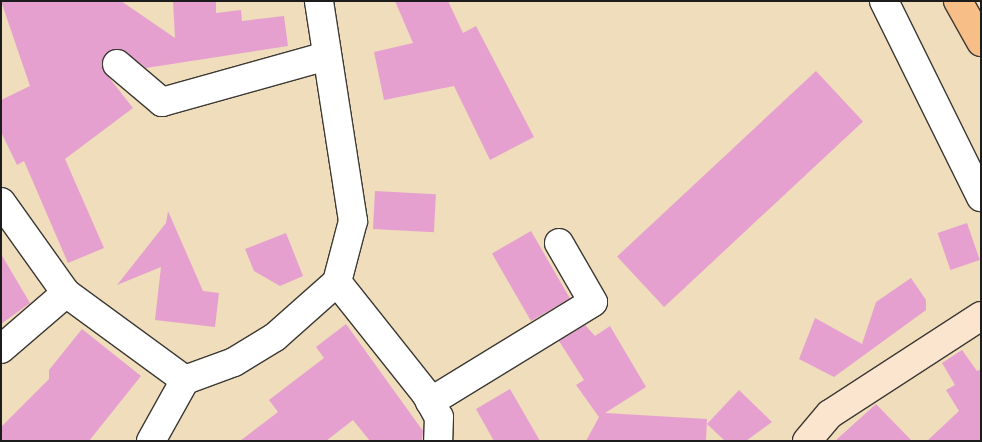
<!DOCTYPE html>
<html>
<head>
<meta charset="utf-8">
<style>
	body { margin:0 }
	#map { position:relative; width:982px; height:442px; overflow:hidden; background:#efddbb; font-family:Mali,sans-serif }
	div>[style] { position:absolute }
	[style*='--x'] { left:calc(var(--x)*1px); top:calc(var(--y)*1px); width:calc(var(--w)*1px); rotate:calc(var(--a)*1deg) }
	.building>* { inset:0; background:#e6a0d0; transform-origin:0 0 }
	.roads { filter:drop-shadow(1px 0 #3c3934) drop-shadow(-1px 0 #3c3934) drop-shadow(0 1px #3c3934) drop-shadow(0 -1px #3c3934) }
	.street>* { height:28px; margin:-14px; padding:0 14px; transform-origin:14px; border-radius:14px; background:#fff }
	.secondary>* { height:28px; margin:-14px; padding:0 14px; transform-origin:14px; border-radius:14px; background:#fce5cf }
	.highway>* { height:28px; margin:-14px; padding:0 14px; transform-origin:14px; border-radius:14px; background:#f7be87 }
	span { translate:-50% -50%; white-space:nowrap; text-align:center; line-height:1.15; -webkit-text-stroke:4px #fcf5e5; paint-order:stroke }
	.frame { position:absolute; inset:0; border:2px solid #1c1c1c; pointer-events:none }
</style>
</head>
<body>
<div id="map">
	<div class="building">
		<i style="clip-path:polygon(1px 1px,121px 1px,175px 38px,173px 1px,216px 1px,216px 13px,241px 10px,242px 21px,284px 16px,288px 46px,146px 68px,120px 49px,105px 54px,103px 70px,133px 108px,65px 159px,104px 248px,68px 263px,24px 161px,17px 165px,1px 132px,1px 100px,30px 86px)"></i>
		<i style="clip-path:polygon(395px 1px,448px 1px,463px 33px,476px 26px,534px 137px,490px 160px,454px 86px,384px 100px,374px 52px,413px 43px)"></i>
		<i style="left:816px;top:71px;width:69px;height:272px;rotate:47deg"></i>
		<i style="left:375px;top:191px;width:61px;height:38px;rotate:3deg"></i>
		<i style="clip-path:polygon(168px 211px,203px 291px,219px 293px,215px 327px,155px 320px,161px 267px,117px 285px,166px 223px)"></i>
		<i style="left:967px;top:223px;width:39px;height:31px;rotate:71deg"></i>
		<i style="left:531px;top:231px;width:78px;height:45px;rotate:60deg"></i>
		<i style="clip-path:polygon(286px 233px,303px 276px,280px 286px,254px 271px,245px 249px)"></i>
		<i style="clip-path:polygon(1px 254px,30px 303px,1px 324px)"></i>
		<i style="clip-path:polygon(911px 278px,926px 300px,926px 310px,834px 377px,799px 359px,815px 318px,862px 344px,876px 302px)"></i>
		<i style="clip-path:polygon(346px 324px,423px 431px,422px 441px,370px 441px,353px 420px,326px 441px,240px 441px,278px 412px,269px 400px,324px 358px,316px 347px)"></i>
		<i style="clip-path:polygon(585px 325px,595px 336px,610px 326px,646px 387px,605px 413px,707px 419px,706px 441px,586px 441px,599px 417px,576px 385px,584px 380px,559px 341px)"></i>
		<i style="clip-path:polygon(82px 329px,141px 376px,89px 441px,1px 441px,1px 427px,49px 379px,49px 370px)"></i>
		<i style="clip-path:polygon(962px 350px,977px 371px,981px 369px,981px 441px,927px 441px,959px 411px,946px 390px,955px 385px,942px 363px)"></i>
		<i style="clip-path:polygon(510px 389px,540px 441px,494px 441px,476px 409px)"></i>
		<i style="clip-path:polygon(739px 390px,772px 422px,746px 441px,725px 441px,707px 424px)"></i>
		<i style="clip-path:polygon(876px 404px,912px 441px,835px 441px)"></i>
	</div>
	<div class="roads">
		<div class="street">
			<i style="--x:884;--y:1;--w:219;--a:63.7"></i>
			<i style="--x:117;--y:64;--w:59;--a:40.2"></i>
			<i style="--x:162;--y:102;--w:171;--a:-15.6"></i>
			<i style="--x:1;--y:202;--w:112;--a:54.5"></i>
			<i style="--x:337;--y:282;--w:143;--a:51.5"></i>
			<i style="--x:426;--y:394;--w:26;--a:61"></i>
			<i style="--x:439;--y:417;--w:24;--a:92"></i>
			<i style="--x:1;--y:349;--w:86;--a:-40.7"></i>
			<i style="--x:66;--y:293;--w:147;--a:36.2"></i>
			<i style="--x:430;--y:402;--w:191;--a:-31.5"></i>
			<i style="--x:593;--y:302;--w:68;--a:-120"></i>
			<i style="--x:151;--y:441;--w:70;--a:-60.9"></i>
			<i style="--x:185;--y:380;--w:52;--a:-20.2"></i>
			<i style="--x:234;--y:362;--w:48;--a:-31.4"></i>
			<i style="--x:275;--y:337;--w:83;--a:-41.6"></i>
			<i style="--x:337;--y:282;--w:63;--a:-75.3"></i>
			<i style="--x:353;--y:221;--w:223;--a:-98.8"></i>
		</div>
		<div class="secondary">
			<i style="--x:807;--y:441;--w:35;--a:-50"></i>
			<i style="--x:830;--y:414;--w:180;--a:-33"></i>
		</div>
		<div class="highway">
			<i style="--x:958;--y:1;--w:47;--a:60.7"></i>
		</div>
	</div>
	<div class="frame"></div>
</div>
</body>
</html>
